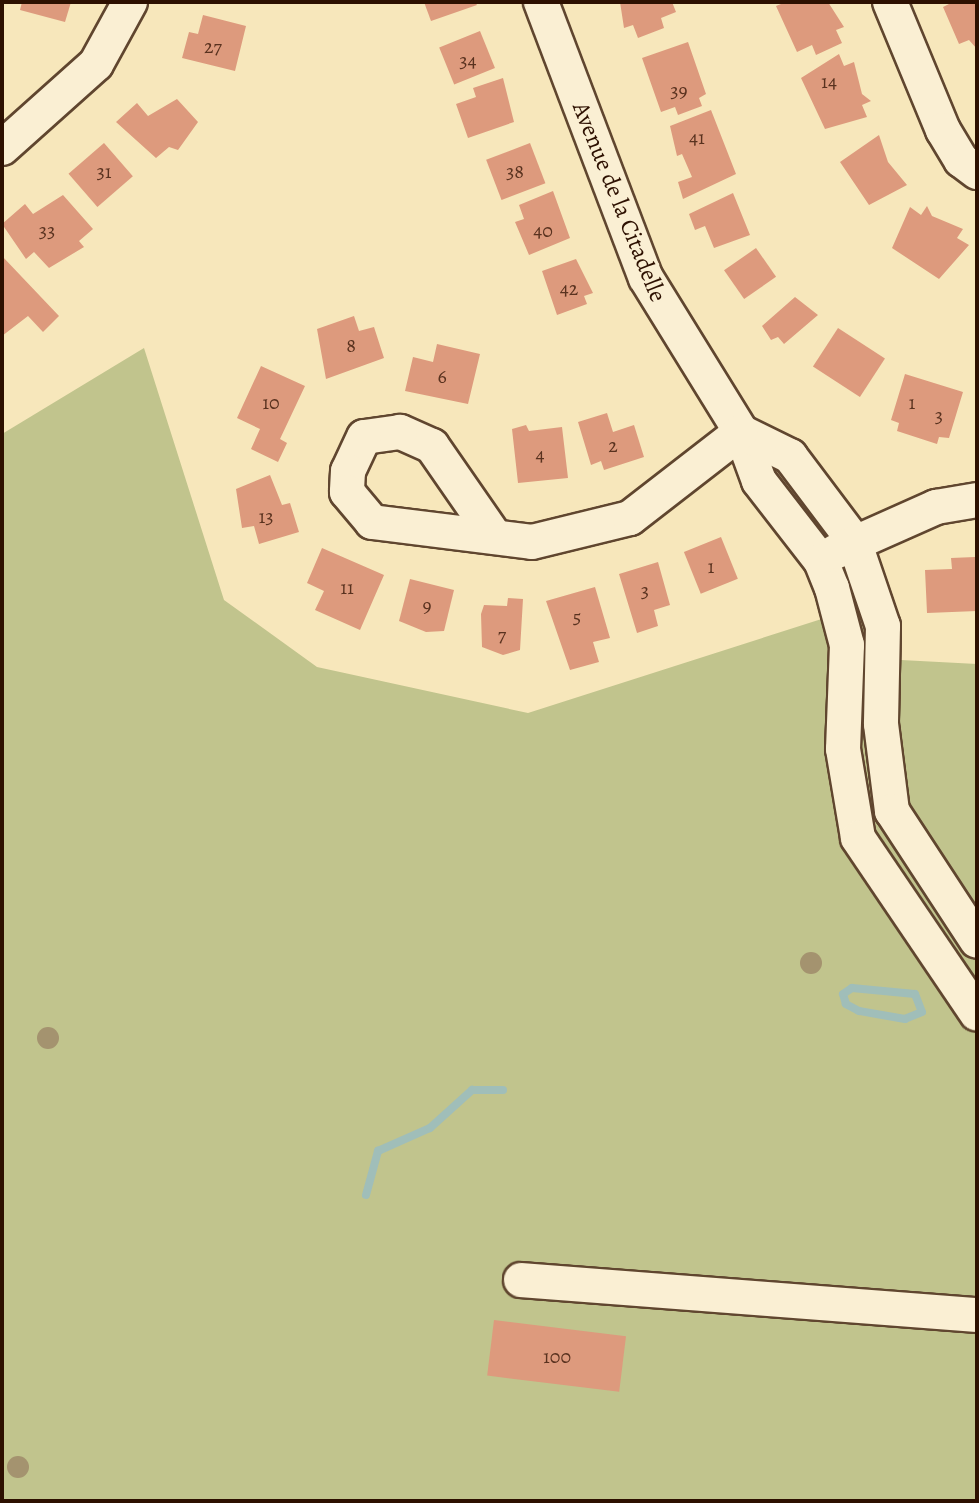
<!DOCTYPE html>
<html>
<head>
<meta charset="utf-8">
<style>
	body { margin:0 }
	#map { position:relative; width:979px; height:1503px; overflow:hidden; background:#f7e7bb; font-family:Alegreya,serif }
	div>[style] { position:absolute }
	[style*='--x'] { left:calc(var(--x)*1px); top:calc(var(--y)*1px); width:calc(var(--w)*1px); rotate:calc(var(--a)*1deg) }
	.green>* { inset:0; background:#c1c48d }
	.stream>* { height:8px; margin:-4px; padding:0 4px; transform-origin:4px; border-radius:4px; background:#a0beb9 }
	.building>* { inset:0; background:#dd9a7d; transform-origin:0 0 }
	.roads { filter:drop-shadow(2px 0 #60462f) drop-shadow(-2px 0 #60462f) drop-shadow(0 2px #60462f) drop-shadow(0 -2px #60462f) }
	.minor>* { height:34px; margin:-17px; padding:0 17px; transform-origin:17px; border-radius:17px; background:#faefd3 }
	.trees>* { width:22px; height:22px; margin:-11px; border-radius:50%; background:#a4936f }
	span { translate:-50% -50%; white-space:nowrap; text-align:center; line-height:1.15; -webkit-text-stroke:6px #faefd3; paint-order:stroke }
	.number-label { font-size:20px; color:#59321f }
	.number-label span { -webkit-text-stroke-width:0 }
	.street-label { font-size:24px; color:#2d1000 }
	.frame { position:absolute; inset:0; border:4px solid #2d1000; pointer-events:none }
</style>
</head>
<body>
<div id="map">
	<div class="green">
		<i style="clip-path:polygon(144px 348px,224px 600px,317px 667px,528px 713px,878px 601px,882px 659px,977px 664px,977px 1501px,2px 1501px,2px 434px)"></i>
	</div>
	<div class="stream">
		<i style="--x:852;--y:988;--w:63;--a:5.4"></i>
		<i style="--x:915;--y:994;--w:19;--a:69"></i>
		<i style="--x:922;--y:1012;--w:18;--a:158"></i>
		<i style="--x:905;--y:1019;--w:47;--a:-170.1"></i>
		<i style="--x:859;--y:1011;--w:15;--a:-152"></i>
		<i style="--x:846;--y:1004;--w:10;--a:-107"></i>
		<i style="--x:843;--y:994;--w:11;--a:-34"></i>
		<i style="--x:366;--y:1195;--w:46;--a:-74.7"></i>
		<i style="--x:378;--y:1151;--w:57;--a:-23.9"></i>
		<i style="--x:430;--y:1128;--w:57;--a:-42.1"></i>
		<i style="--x:472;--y:1090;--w:31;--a:0"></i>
	</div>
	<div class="building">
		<i style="clip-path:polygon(22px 2px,71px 2px,65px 22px,20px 10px)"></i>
		<i style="clip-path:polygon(424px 2px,475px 2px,477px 5px,431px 21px)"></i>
		<i style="clip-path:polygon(620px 2px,672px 2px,676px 12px,661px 18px,664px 28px,638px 38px,633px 25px,624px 28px)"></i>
		<i style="clip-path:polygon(786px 2px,828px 2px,844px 27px,836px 30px,842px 43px,816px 55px,812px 45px,797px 52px,776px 6px)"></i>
		<i style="clip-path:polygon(953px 2px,977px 2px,977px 49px,969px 40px,959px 44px,943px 7px)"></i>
		<i style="clip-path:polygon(203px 15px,246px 26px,235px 71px,182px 58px,189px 32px,198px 34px)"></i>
		<i style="left:480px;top:31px;width:40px;height:44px;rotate:68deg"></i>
		<i style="clip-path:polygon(688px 42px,706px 94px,699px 98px,702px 106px,678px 115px,675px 107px,661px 112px,642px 58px)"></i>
		<i style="clip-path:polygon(839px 54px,844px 66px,854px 62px,862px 94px,871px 101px,862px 105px,867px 117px,825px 129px,801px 78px)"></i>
		<i style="clip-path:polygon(503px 78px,514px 122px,468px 138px,456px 104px,476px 97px,473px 88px)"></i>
		<i style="clip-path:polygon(177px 99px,198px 122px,178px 150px,169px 147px,156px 158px,116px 122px,137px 103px,148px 116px)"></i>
		<i style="clip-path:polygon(711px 110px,736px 174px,683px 199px,678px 182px,692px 177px,682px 154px,677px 156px,670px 126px)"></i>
		<i style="clip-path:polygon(879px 135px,888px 162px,907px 185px,869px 205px,840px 162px)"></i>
		<i style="left:104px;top:143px;width:44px;height:47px;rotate:49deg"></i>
		<i style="left:530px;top:143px;width:43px;height:47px;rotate:69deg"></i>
		<i style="clip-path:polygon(553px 191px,570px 238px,529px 255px,515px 222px,524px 219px,519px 205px)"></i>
		<i style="clip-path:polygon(733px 193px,750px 235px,714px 248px,705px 226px,695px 230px,689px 214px)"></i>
		<i style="clip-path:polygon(63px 195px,93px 229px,79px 241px,84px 247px,49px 268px,34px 252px,26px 259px,2px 224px,25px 204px,33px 214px)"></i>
		<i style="clip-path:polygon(927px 206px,932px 216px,963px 229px,957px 238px,969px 245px,939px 279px,892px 248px,910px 207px,921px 215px)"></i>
		<i style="left:756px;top:248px;width:35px;height:39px;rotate:55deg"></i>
		<i style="clip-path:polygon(2px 256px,59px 316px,43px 332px,28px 316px,2px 336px)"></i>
		<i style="clip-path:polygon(576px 259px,593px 293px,584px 296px,587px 304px,557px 315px,542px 271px)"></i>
		<i style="clip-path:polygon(795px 297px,818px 315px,784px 344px,778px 337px,771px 340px,762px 326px)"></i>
		<i style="clip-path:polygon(354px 316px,359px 331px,374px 327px,384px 358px,326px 379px,317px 329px)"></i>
		<i style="left:838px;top:328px;width:56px;height:46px;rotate:33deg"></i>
		<i style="clip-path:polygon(437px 344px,480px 354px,468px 404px,405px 391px,413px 357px,433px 362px)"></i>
		<i style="clip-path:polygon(261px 366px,305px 386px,280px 439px,287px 443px,278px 462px,251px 449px,260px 429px,237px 418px)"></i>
		<i style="clip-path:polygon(905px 374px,963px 392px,949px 438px,939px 437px,937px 444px,897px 431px,899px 423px,891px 420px)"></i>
		<i style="clip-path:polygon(607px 413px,613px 432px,634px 425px,644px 457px,604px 470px,601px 461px,591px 465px,578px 422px)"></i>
		<i style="clip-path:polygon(526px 425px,529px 431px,562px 427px,568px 478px,518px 483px,512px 429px)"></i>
		<i style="clip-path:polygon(270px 475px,282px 505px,290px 503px,299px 532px,259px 544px,254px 526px,242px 528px,236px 489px)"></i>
		<i style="left:721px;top:537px;width:45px;height:40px;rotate:68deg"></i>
		<i style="clip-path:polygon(322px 548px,384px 575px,360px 630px,315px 610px,324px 591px,307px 583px)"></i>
		<i style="clip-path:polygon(975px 557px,977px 611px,927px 613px,925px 570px,952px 569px,951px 558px)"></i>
		<i style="clip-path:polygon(658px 562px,670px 605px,654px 610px,658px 626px,637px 633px,619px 574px)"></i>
		<i style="clip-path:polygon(410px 579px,454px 590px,444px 631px,426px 632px,399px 621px)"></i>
		<i style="clip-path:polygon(595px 587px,610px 638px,593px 642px,599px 662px,570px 670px,546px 601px)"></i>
		<i style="clip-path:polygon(508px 598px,523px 599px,520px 650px,503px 655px,482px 647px,481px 614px,484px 605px,507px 606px)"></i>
		<i style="left:494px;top:1320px;width:133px;height:56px;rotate:7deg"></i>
	</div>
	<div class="roads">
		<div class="minor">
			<i style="--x:541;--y:2;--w:295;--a:69.2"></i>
			<i style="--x:646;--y:278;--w:181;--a:58.3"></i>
			<i style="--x:741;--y:432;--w:52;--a:69.8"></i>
			<i style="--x:759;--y:481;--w:101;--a:52.2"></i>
			<i style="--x:821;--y:561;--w:29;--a:68"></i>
			<i style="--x:832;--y:588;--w:59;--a:75.3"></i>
			<i style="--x:847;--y:645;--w:104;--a:92.2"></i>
			<i style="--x:843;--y:749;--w:90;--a:80.4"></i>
			<i style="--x:858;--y:838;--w:212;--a:55.9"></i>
			<i style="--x:890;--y:2;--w:139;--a:67.5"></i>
			<i style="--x:943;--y:130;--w:35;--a:59"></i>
			<i style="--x:961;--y:160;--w:20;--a:37"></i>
			<i style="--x:2;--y:148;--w:126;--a:-41.8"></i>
			<i style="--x:96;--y:64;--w:71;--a:-61.3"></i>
			<i style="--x:741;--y:432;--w:55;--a:26.1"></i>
			<i style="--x:790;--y:456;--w:106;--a:53"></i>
			<i style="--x:854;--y:541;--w:90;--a:71.2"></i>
			<i style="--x:883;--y:626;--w:98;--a:91.2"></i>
			<i style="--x:881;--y:724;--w:88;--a:82.8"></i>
			<i style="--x:892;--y:811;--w:155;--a:56.8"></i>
			<i style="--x:495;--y:537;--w:111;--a:-124.7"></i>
			<i style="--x:432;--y:446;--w:35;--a:-156"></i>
			<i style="--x:400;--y:432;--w:36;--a:172"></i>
			<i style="--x:364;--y:437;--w:38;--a:115"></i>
			<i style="--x:348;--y:471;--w:21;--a:93"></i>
			<i style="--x:347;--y:492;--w:39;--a:50"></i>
			<i style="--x:372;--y:522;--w:161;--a:7.1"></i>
			<i style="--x:532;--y:542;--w:101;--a:-13.8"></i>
			<i style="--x:630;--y:518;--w:140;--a:-37.8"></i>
			<i style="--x:835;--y:552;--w:111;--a:-24"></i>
			<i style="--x:936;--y:507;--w:42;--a:-9.7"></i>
			<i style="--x:521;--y:1280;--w:457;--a:4.4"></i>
		</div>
	</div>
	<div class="trees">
		<i style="left:811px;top:963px"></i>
		<i style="left:48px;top:1038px"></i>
		<i style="left:18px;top:1467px"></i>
	</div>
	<div class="number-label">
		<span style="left:213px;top:46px">27</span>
		<span style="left:468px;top:60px">34</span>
		<span style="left:829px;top:81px">14</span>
		<span style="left:679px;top:90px">39</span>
		<span style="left:697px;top:137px">41</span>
		<span style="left:104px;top:171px">31</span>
		<span style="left:515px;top:171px">38</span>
		<span style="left:47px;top:230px">33</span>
		<span style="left:543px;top:230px">40</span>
		<span style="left:569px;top:288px">42</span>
		<span style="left:351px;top:345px">8</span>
		<span style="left:442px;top:376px">6</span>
		<span style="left:271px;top:402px">10</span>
		<span style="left:912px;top:402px">1</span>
		<span style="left:939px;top:415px">3</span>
		<span style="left:613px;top:445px">2</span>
		<span style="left:540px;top:454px">4</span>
		<span style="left:266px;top:516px">13</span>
		<span style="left:711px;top:566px">1</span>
		<span style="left:347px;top:587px">11</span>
		<span style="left:645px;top:590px">3</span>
		<span style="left:427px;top:605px">9</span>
		<span style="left:577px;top:616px">5</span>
		<span style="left:502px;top:634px">7</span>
		<span style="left:557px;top:1356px">100</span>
	</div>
	<div class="street-label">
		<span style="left:619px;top:202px;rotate:68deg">Avenue de la Citadelle</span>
	</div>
	<div class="frame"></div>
</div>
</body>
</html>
